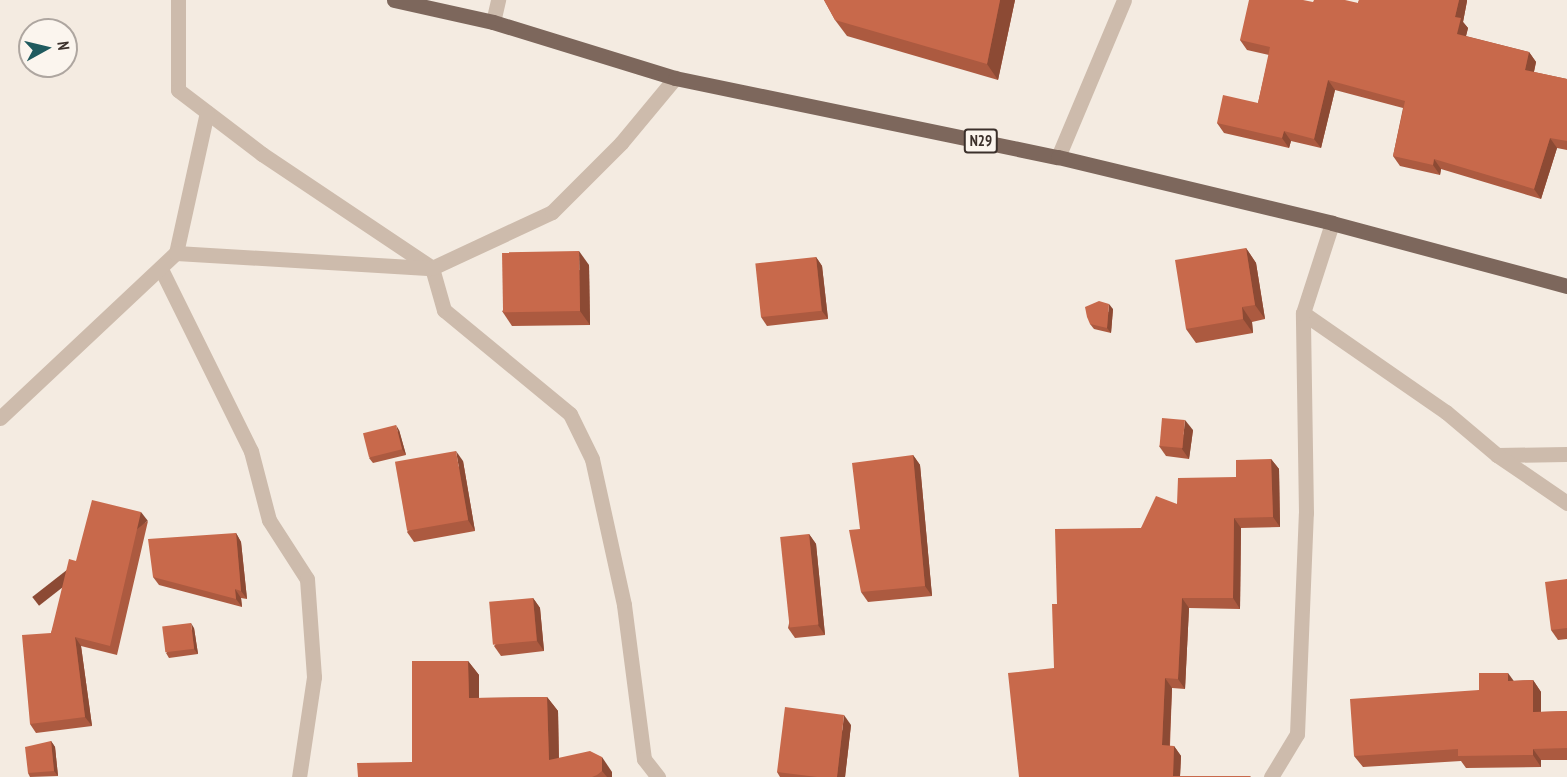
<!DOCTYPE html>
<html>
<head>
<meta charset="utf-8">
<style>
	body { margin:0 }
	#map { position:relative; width:1567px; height:777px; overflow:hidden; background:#f4ebe1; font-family:"PT Sans Narrow",sans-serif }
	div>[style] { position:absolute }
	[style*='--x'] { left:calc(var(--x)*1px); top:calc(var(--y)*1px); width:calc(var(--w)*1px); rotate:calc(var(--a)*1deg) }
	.street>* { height:15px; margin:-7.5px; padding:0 7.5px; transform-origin:7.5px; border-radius:7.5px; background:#cdbbac }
	.primary>* { height:15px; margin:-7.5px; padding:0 7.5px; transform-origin:7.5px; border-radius:7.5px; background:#7d675c }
	.wall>* { inset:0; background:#ac5a40 }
	.shaded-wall>* { inset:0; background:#8c4a34; transform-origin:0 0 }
	.building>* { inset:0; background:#c8694b; transform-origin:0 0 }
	span { translate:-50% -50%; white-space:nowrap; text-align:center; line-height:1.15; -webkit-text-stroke:4.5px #fbf5ee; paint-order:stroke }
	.shield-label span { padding:2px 4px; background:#fbf5ee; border:2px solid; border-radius:4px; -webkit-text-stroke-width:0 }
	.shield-label { font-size:15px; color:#3b302b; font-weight:700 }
	.north { position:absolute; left:18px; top:18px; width:60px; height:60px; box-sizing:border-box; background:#fbf5ee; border:2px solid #aea6a0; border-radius:50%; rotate:82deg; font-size:16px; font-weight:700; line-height:24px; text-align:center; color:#3b302b }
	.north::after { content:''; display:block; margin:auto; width:21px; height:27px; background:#1f5a5e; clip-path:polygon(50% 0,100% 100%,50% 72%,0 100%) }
</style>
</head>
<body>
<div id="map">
	<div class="street">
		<i style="--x:178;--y:0;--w:90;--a:90"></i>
		<i style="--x:178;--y:90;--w:106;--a:37.3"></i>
		<i style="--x:262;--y:154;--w:205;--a:33.8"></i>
		<i style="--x:432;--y:268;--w:44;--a:74.1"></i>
		<i style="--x:444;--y:310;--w:163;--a:39.5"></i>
		<i style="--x:570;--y:414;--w:50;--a:63.9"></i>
		<i style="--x:592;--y:459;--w:149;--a:77.6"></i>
		<i style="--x:624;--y:605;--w:155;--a:82.6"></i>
		<i style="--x:644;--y:759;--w:23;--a:52"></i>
		<i style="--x:493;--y:22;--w:23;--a:-77"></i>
		<i style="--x:1058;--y:157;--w:170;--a:-67.2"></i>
		<i style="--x:176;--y:253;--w:144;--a:-77.6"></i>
		<i style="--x:161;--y:269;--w:203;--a:63.7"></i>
		<i style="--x:251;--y:451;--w:71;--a:75.4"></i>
		<i style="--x:269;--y:520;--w:70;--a:57.2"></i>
		<i style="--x:307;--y:579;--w:98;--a:85.9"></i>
		<i style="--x:314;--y:677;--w:101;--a:98.5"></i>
		<i style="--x:1303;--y:313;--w:174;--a:34.7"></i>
		<i style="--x:1446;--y:412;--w:67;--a:40.1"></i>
		<i style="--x:1497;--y:455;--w:70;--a:-0.8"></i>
		<i style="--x:0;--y:418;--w:241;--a:-43.2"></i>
		<i style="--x:176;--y:253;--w:256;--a:3.4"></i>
		<i style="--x:432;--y:268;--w:132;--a:-25"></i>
		<i style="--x:552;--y:212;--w:98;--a:-45"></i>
		<i style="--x:621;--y:143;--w:85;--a:-50.3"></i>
		<i style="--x:1497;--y:455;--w:85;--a:34.4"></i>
		<i style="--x:1271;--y:777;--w:50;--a:-58.8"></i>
		<i style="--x:1297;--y:734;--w:221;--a:-87.7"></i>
		<i style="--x:1306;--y:513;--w:200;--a:-90.9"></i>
		<i style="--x:1303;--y:313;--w:95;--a:-72.1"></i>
	</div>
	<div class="primary">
		<i style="--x:394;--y:0;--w:101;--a:12.5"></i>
		<i style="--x:493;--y:22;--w:190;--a:17.1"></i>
		<i style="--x:675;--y:78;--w:391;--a:11.7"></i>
		<i style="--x:1058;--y:157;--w:282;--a:13.5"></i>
		<i style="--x:1332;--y:223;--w:243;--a:15"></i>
	</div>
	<div class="wall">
		<i style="clip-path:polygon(824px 0,1015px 0,998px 80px,847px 36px,835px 20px)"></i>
		<i style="clip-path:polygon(1359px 0,1467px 0,1467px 1px,1463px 22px,1468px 28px,1466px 36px,1529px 52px,1536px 62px,1534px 72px,1567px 79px,1567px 150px,1557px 148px,1541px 199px,1441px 169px,1440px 175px,1400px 166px,1393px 156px,1403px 108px,1335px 90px,1321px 148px,1291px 141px,1289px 148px,1224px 133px,1217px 123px,1258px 103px,1269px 55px,1247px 50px,1240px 40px,1313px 2px,1358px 3px)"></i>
		<i style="clip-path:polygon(1246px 248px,1256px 263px,1265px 319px,1252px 322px,1253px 333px,1196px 343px,1186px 329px)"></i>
		<i style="clip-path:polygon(816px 257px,822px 266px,828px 319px,767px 326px,761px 317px)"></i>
		<i style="clip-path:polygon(589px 265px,590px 325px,512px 326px,502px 311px)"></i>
		<i style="clip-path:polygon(1113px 309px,1111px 333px,1094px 329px,1090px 324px)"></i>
		<i style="clip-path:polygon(399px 430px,406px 455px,373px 463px,369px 458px)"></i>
		<i style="clip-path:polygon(1193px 430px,1189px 459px,1166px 456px,1159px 446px)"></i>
		<i style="clip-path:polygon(913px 455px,920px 465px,932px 596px,868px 602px,861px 592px,860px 529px)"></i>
		<i style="clip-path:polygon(1271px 459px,1279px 469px,1280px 527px,1241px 528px,1240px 609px,1189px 608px,1185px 689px,1172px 688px,1170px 746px,1174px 746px,1181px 756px,1180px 776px,1250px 776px,1251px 777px,1019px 777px,1054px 668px,1057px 604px,1141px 528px,1177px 504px,1236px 477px)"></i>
		<i style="clip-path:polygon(463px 461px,475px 531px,414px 542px,407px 532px)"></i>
		<i style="clip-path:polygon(148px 521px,117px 655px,81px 646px,92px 726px,36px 733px,30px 724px,51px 633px,76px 561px)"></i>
		<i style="clip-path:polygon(236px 533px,241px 542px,247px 599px,241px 598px,242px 607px,159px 585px,153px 577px)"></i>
		<i style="clip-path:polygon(809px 534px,816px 544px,825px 635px,795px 638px,788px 628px)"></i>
		<i style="clip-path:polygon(1567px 579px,1567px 639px,1558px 640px,1551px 630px)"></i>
		<i style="clip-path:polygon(533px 598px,540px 608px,544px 651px,501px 656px,494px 646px)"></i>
		<i style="clip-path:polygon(194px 628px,198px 654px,169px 658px,166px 653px)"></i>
		<i style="clip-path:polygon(468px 661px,479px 675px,479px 698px,547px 697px,558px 711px,559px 758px,612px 772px,612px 777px,358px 777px,412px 762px)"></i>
		<i style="clip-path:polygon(1533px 680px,1541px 692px,1541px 712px,1567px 711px,1567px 760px,1541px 760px,1541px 767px,1466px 768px,1461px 761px,1363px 767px,1354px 756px,1479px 690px,1513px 681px)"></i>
		<i style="clip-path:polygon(851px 725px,845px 777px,780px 777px,777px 772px)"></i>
		<i style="clip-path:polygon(51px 741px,55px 747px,58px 776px,30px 777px,28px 773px)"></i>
	</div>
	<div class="shaded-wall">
		<i style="clip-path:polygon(1000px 0,1015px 0,998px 80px,987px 64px)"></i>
		<i style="clip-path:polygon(1459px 0,1467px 0,1467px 1px,1463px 22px,1468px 28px,1464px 44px,1457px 34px,1455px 17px)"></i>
		<i style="clip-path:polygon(1529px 52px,1536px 62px,1532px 80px,1525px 70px)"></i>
		<i style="clip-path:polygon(1328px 80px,1335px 90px,1321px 148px,1314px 139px)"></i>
		<i style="clip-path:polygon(1284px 131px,1291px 141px,1289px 148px,1282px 138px)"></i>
		<i style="clip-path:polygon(1550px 138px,1557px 148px,1541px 199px,1534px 189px)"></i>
		<i style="clip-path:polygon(1434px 159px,1441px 169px,1440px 175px,1433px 165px)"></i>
		<i style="clip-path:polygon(1246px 248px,1256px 263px,1265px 319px,1255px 305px)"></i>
		<i style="clip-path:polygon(579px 251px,589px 265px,590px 325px,580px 311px)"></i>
		<i style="clip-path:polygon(816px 257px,822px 266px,828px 319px,822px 311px)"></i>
		<i style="clip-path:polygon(1109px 304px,1113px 309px,1111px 333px,1107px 328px)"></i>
		<i style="clip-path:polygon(1242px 307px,1252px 322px,1253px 333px,1243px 319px)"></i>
		<i style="clip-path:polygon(1185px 420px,1193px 430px,1189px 459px,1182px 449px)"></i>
		<i style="clip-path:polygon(396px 425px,399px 430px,406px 455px,402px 449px)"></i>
		<i style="clip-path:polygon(456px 451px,463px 461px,475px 531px,468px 520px)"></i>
		<i style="clip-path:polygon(913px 455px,920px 465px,932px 596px,925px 586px)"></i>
		<i style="clip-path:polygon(1271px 459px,1279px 469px,1280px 527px,1273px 517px)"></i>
		<i style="left:141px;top:512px;width:11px;height:138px;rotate:52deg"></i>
		<i style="clip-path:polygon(1234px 518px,1241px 528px,1240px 609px,1233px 598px)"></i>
		<i style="clip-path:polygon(236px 533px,241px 542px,247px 599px,241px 591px)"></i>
		<i style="clip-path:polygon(809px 534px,816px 544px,825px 635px,818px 625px)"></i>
		<i style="clip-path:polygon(235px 589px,241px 598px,242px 607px,236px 599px)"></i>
		<i style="clip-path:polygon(533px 598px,540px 608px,544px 651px,537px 641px)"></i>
		<i style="clip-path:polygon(1182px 598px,1189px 608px,1185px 689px,1178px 679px)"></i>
		<i style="clip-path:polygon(191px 623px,194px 628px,198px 654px,194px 649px)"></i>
		<i style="clip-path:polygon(75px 637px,81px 646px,92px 726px,85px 717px)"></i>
		<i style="clip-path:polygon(468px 661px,479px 675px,479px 712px,469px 698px)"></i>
		<i style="clip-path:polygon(1508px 673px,1516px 684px,1508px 681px)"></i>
		<i style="clip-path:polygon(1165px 678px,1172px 688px,1169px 755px,1162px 745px)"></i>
		<i style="clip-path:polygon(1533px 680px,1541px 692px,1541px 723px,1533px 712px)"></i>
		<i style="clip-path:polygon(547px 697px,558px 711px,559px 774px,549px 760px)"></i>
		<i style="clip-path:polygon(844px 715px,851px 725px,845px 777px,837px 777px)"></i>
		<i style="clip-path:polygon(51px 741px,55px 747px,58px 776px,54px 771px)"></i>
		<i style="clip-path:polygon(1174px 746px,1181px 756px,1180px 777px,1173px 776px)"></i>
		<i style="clip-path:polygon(1533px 749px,1541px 760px,1541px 767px,1533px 755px)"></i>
		<i style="clip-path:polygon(602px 757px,612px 772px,612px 777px,607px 777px,602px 771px)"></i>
	</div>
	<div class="building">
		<i style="clip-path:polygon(824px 0,1000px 0,987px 64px,835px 20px)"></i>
		<i style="clip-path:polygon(1249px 0,1303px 0,1313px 2px,1314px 0,1345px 0,1358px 3px,1359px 0,1459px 0,1455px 17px,1461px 18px,1457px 34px,1529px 52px,1525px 70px,1567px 79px,1567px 141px,1550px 138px,1534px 189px,1434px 159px,1433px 165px,1393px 156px,1405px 101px,1328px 80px,1314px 139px,1284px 131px,1282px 138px,1217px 123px,1223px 95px,1258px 103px,1270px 47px,1240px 40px)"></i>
		<i style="clip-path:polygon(1246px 248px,1255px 305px,1242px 307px,1243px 319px,1186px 329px,1175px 260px)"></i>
		<i style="left:579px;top:251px;width:60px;height:77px;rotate:89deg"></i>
		<i style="left:816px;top:257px;width:54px;height:61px;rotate:84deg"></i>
		<i style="clip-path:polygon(1099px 301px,1109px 304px,1107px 328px,1090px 324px,1087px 317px,1085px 307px)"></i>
		<i style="left:1162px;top:418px;width:23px;height:28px;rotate:5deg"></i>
		<i style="left:396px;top:425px;width:25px;height:34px;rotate:76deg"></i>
		<i style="left:456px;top:451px;width:70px;height:62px;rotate:80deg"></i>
		<i style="clip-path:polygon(913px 455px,925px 586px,861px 592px,849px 530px,860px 529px,852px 463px)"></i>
		<i style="clip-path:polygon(1271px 459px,1273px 517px,1234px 518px,1233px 598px,1182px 598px,1178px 679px,1165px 678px,1162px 745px,1174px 746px,1173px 776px,1250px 776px,1250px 777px,1019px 777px,1008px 673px,1054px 668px,1052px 604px,1057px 604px,1055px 529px,1141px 528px,1156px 496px,1177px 504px,1178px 478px,1236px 477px,1236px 460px)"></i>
		<i style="clip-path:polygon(92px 500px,141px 512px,110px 646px,75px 637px,85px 717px,30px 724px,22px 635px,51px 633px,69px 559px,76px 561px)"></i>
		<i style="clip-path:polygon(236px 533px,241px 591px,235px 589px,236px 599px,153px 577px,148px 539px)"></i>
		<i style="left:809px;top:534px;width:91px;height:29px;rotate:84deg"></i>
		<i style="clip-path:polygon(1567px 579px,1567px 628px,1551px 630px,1545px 582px)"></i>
		<i style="left:533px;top:598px;width:43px;height:44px;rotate:85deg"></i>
		<i style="left:191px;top:623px;width:26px;height:29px;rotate:83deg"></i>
		<i style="clip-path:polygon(412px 661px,468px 661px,469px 698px,547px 697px,549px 760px,590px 751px,602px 757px,602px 771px,597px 775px,592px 777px,358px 777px,357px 763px,412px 762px)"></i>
		<i style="clip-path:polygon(1479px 673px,1508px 673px,1508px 681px,1533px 680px,1533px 712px,1567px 711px,1567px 748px,1533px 749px,1533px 755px,1458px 756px,1458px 749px,1354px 756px,1350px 699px,1479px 690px)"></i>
		<i style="clip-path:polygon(785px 707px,844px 715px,837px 777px,817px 777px,777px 772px)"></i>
		<i style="clip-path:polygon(51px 741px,54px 771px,28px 773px,25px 747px)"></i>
	</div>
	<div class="shield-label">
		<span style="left:981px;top:141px">N29</span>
	</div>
	<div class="north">N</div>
</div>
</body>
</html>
